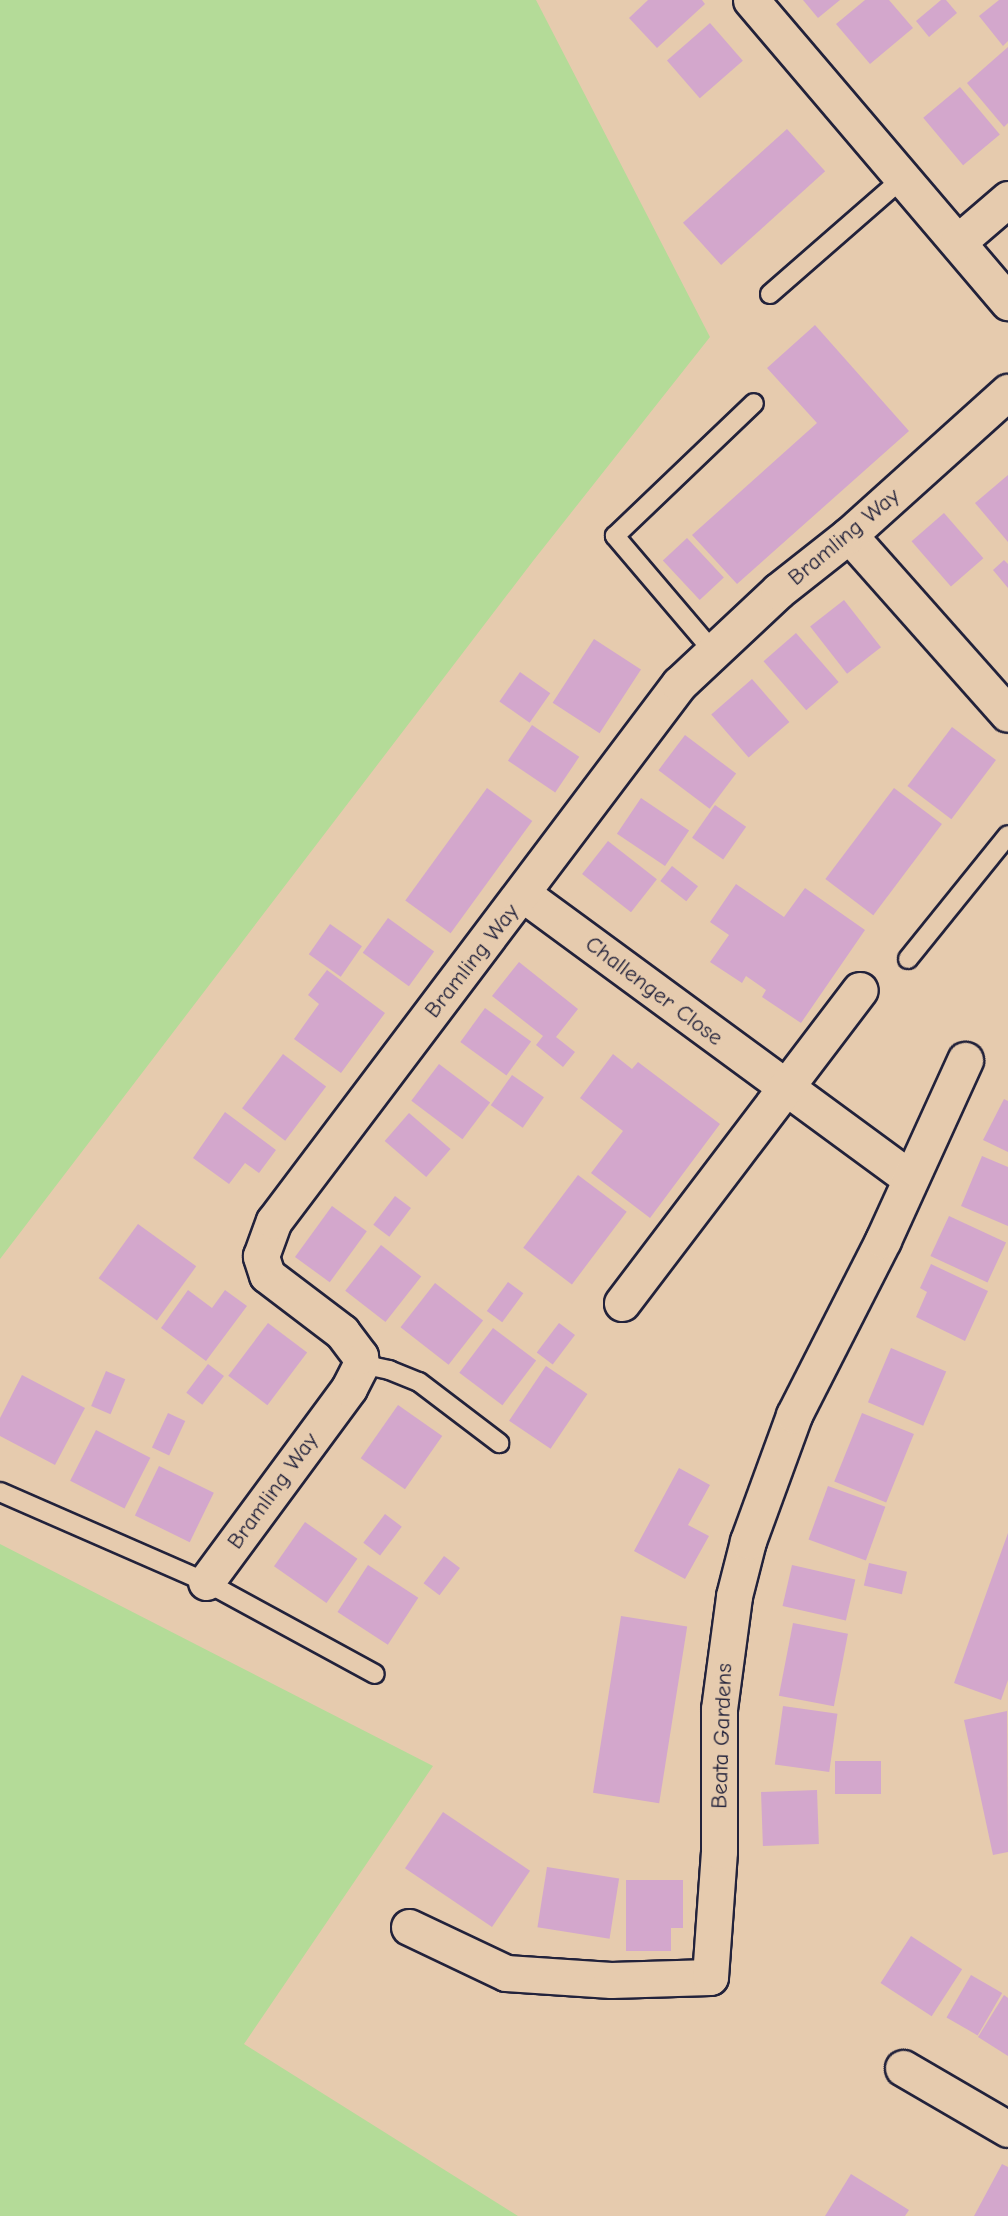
<!DOCTYPE html>
<html>
<head>
<meta charset="utf-8">
<style>
	body { margin:0 }
	#map { position:relative; width:1008px; height:2216px; overflow:hidden; background:#e6cbae; font-family:"Comic Neue",sans-serif }
	div>[style] { position:absolute }
	[style*='--x'] { left:calc(var(--x)*1px); top:calc(var(--y)*1px); width:calc(var(--w)*1px); rotate:calc(var(--a)*1deg) }
	.green>* { inset:0; background:#b4db98 }
	.building>* { inset:0; background:#d3a7cc; transform-origin:0 0 }
	.roads { filter:drop-shadow(2px 0 #22223b) drop-shadow(-2px 0 #22223b) drop-shadow(0 2px #22223b) drop-shadow(0 -2px #22223b) }
	.lane>* { height:18px; margin:-9px; padding:0 9px; transform-origin:9px; border-radius:9px; background:#e6cbae }
	.street>* { height:35px; margin:-17.5px; padding:0 17.5px; transform-origin:17.5px; border-radius:17.5px; background:#e6cbae }
	span { translate:-50% -50%; white-space:nowrap; text-align:center; line-height:1.15; -webkit-text-stroke:7px #e6cbae; paint-order:stroke }
	.street-label { font-size:23px; color:#22223b }
</style>
</head>
<body>
<div id="map">
	<div class="green">
		<i style="clip-path:polygon(0 0,536px 0,710px 337px,533px 561px,0 1259px)"></i>
		<i style="clip-path:polygon(0 1544px,433px 1766px,244px 2044px,518px 2216px,0 2216px)"></i>
	</div>
	<div class="building">
		<i style="clip-path:polygon(648px 0,702px 0,705px 4px,657px 48px,629px 18px)"></i>
		<i style="clip-path:polygon(803px 0,840px 0,818px 18px)"></i>
		<i style="clip-path:polygon(865px 0,889px 0,913px 28px,870px 64px,836px 24px)"></i>
		<i style="clip-path:polygon(941px 0,946px 0,957px 13px,929px 37px,916px 21px)"></i>
		<i style="clip-path:polygon(999px 0,1008px 0,1008px 41px,1003px 46px,979px 16px)"></i>
		<i style="left:710px;top:23px;width:50px;height:57px;rotate:49deg"></i>
		<i style="clip-path:polygon(1008px 47px,1008px 123px,1004px 127px,967px 83px)"></i>
		<i style="left:960px;top:87px;width:62px;height:48px;rotate:50deg"></i>
		<i style="left:787px;top:129px;width:57px;height:140px;rotate:48deg"></i>
		<i style="clip-path:polygon(815px 325px,909px 431px,737px 584px,692px 535px,817px 423px,767px 368px)"></i>
		<i style="clip-path:polygon(1008px 475px,1008px 542px,975px 503px)"></i>
		<i style="left:944px;top:513px;width:60px;height:43px;rotate:49deg"></i>
		<i style="left:687px;top:538px;width:54px;height:33px;rotate:47deg"></i>
		<i style="clip-path:polygon(1004px 560px,1008px 564px,1008px 588px,993px 570px)"></i>
		<i style="left:844px;top:600px;width:60px;height:43px;rotate:52deg"></i>
		<i style="left:796px;top:633px;width:65px;height:43px;rotate:49deg"></i>
		<i style="left:594px;top:639px;width:56px;height:76px;rotate:33deg"></i>
		<i style="left:520px;top:672px;width:37px;height:36px;rotate:35deg"></i>
		<i style="left:752px;top:679px;width:57px;height:54px;rotate:49deg"></i>
		<i style="left:532px;top:725px;width:57px;height:43px;rotate:34deg"></i>
		<i style="left:952px;top:727px;width:55px;height:74px;rotate:37deg"></i>
		<i style="left:685px;top:735px;width:64px;height:44px;rotate:37deg"></i>
		<i style="left:487px;top:788px;width:56px;height:139px;rotate:36deg"></i>
		<i style="left:894px;top:788px;width:60px;height:114px;rotate:37deg"></i>
		<i style="left:641px;top:798px;width:58px;height:43px;rotate:34deg"></i>
		<i style="left:715px;top:805px;width:38px;height:40px;rotate:35deg"></i>
		<i style="left:608px;top:841px;width:62px;height:42px;rotate:38deg"></i>
		<i style="left:672px;top:866px;width:33px;height:19px;rotate:38deg"></i>
		<i style="clip-path:polygon(736px 884px,784px 917px,805px 888px,865px 930px,801px 1023px,762px 997px,766px 990px,746px 976px,742px 983px,710px 962px,729px 935px,710px 922px)"></i>
		<i style="left:388px;top:918px;width:57px;height:43px;rotate:36deg"></i>
		<i style="left:330px;top:924px;width:39px;height:37px;rotate:35deg"></i>
		<i style="clip-path:polygon(519px 962px,578px 1009px,556px 1037px,575px 1052px,563px 1067px,536px 1045px,543px 1036px,492px 996px)"></i>
		<i style="clip-path:polygon(327px 970px,385px 1013px,341px 1073px,294px 1039px,319px 1004px,308px 995px)"></i>
		<i style="left:485px;top:1008px;width:57px;height:42px;rotate:36deg"></i>
		<i style="left:283px;top:1054px;width:54px;height:68px;rotate:37deg"></i>
		<i style="clip-path:polygon(613px 1054px,632px 1069px,638px 1062px,720px 1124px,650px 1218px,591px 1173px,623px 1131px,580px 1098px)"></i>
		<i style="left:439px;top:1064px;width:64px;height:46px;rotate:37deg"></i>
		<i style="left:512px;top:1075px;width:39px;height:37px;rotate:35deg"></i>
		<i style="clip-path:polygon(1004px 1099px,1008px 1101px,1008px 1152px,983px 1140px)"></i>
		<i style="clip-path:polygon(225px 1112px,276px 1150px,259px 1173px,245px 1163px,229px 1184px,193px 1158px)"></i>
		<i style="left:409px;top:1113px;width:55px;height:37px;rotate:41deg"></i>
		<i style="clip-path:polygon(982px 1156px,1008px 1167px,1008px 1226px,961px 1206px)"></i>
		<i style="left:578px;top:1175px;width:61px;height:91px;rotate:37deg"></i>
		<i style="left:395px;top:1196px;width:20px;height:36px;rotate:37deg"></i>
		<i style="left:332px;top:1206px;width:43px;height:63px;rotate:36deg"></i>
		<i style="left:949px;top:1216px;width:63px;height:44px;rotate:25deg"></i>
		<i style="left:138px;top:1224px;width:72px;height:67px;rotate:36deg"></i>
		<i style="left:381px;top:1245px;width:51px;height:58px;rotate:38deg"></i>
		<i style="clip-path:polygon(931px 1264px,988px 1291px,965px 1341px,916px 1317px,927px 1292px,920px 1288px)"></i>
		<i style="left:508px;top:1282px;width:19px;height:36px;rotate:36deg"></i>
		<i style="left:435px;top:1283px;width:61px;height:56px;rotate:38deg"></i>
		<i style="clip-path:polygon(188px 1290px,212px 1308px,225px 1290px,247px 1306px,206px 1361px,161px 1328px)"></i>
		<i style="left:268px;top:1323px;width:49px;height:66px;rotate:37deg"></i>
		<i style="left:559px;top:1323px;width:20px;height:37px;rotate:37deg"></i>
		<i style="left:493px;top:1328px;width:54px;height:56px;rotate:37deg"></i>
		<i style="left:891px;top:1348px;width:60px;height:59px;rotate:23deg"></i>
		<i style="left:208px;top:1364px;width:20px;height:36px;rotate:37deg"></i>
		<i style="left:546px;top:1366px;width:50px;height:66px;rotate:34deg"></i>
		<i style="left:106px;top:1371px;width:21px;height:38px;rotate:23deg"></i>
		<i style="clip-path:polygon(22px 1375px,85px 1408px,55px 1465px,0 1436px,0 1418px)"></i>
		<i style="left:398px;top:1405px;width:54px;height:65px;rotate:35deg"></i>
		<i style="left:168px;top:1413px;width:19px;height:38px;rotate:25deg"></i>
		<i style="left:862px;top:1413px;width:56px;height:74px;rotate:22deg"></i>
		<i style="left:96px;top:1430px;width:61px;height:57px;rotate:27deg"></i>
		<i style="left:159px;top:1466px;width:61px;height:55px;rotate:26deg"></i>
		<i style="clip-path:polygon(679px 1468px,710px 1485px,688px 1525px,709px 1536px,685px 1579px,634px 1551px)"></i>
		<i style="left:828px;top:1486px;width:61px;height:57px;rotate:20deg"></i>
		<i style="left:385px;top:1514px;width:21px;height:36px;rotate:37deg"></i>
		<i style="left:305px;top:1522px;width:64px;height:54px;rotate:35deg"></i>
		<i style="clip-path:polygon(1008px 1533px,1008px 1680px,1001px 1700px,954px 1683px)"></i>
		<i style="left:444px;top:1556px;width:20px;height:34px;rotate:37deg"></i>
		<i style="left:869px;top:1563px;width:39px;height:23px;rotate:13deg"></i>
		<i style="left:368px;top:1565px;width:60px;height:56px;rotate:33deg"></i>
		<i style="left:792px;top:1565px;width:65px;height:42px;rotate:13deg"></i>
		<i style="left:621px;top:1616px;width:67px;height:179px;rotate:9deg"></i>
		<i style="left:793px;top:1623px;width:56px;height:74px;rotate:11deg"></i>
		<i style="left:783px;top:1706px;width:55px;height:59px;rotate:8deg"></i>
		<i style="clip-path:polygon(1007px 1711px,1008px 1852px,993px 1855px,964px 1720px)"></i>
		<i style="left:881px;top:1761px;width:33px;height:46px;rotate:90deg"></i>
		<i style="left:817px;top:1790px;width:54px;height:56px;rotate:88deg"></i>
		<i style="left:443px;top:1812px;width:105px;height:68px;rotate:34deg"></i>
		<i style="left:547px;top:1867px;width:73px;height:61px;rotate:9deg"></i>
		<i style="clip-path:polygon(626px 1880px,683px 1880px,683px 1928px,671px 1928px,671px 1951px,626px 1951px)"></i>
		<i style="left:911px;top:1936px;width:61px;height:56px;rotate:33deg"></i>
		<i style="left:971px;top:1975px;width:36px;height:49px;rotate:30deg"></i>
		<i style="clip-path:polygon(1004px 1995px,1008px 1998px,1008px 2056px,978px 2037px)"></i>
		<i style="clip-path:polygon(1002px 2164px,1008px 2167px,1008px 2216px,974px 2216px)"></i>
		<i style="clip-path:polygon(851px 2174px,909px 2210px,905px 2216px,825px 2216px)"></i>
	</div>
	<div class="roads">
		<div class="lane">
			<i style="--x:770;--y:294;--w:176;--a:-41.1"></i>
			<i style="--x:712;--y:650;--w:150;--a:-130.4"></i>
			<i style="--x:615;--y:536;--w:192;--a:-43.7"></i>
			<i style="--x:908;--y:959;--w:159;--a:-51.1"></i>
			<i style="--x:361;--y:1364;--w:29;--a:12"></i>
			<i style="--x:389;--y:1370;--w:32;--a:22"></i>
			<i style="--x:419;--y:1382;--w:101;--a:37.3"></i>
			<i style="--x:0;--y:1492;--w:225;--a:23.6"></i>
			<i style="--x:206;--y:1582;--w:192;--a:28.6"></i>
		</div>
		<div class="street">
			<i style="--x:751;--y:0;--w:397;--a:49.6"></i>
			<i style="--x:958;--y:242;--w:66;--a:-40.7"></i>
			<i style="--x:849;--y:535;--w:239;--a:48.4"></i>
			<i style="--x:523;--y:894;--w:480;--a:36.3"></i>
			<i style="--x:622;--y:1303;--w:393;--a:-52.8"></i>
			<i style="--x:206;--y:1582;--w:241;--a:-53.6"></i>
			<i style="--x:349;--y:1388;--w:27;--a:-63"></i>
			<i style="--x:361;--y:1364;--w:8;--a:-97"></i>
			<i style="--x:360;--y:1356;--w:30;--a:-127"></i>
			<i style="--x:342;--y:1332;--w:94;--a:-142.8"></i>
			<i style="--x:267;--y:1275;--w:20;--a:-108"></i>
			<i style="--x:261;--y:1256;--w:37;--a:-70"></i>
			<i style="--x:274;--y:1221;--w:673;--a:-52.98"></i>
			<i style="--x:679;--y:684;--w:136;--a:-43.2"></i>
			<i style="--x:778;--y:591;--w:90;--a:-38.3"></i>
			<i style="--x:849;--y:535;--w:214;--a:-42"></i>
			<i style="--x:409;--y:1927;--w:107;--a:25.4"></i>
			<i style="--x:506;--y:1973;--w:105;--a:3.8"></i>
			<i style="--x:611;--y:1980;--w:99;--a:-1.7"></i>
			<i style="--x:710;--y:1977;--w:126;--a:-85.9"></i>
			<i style="--x:719;--y:1851;--w:142;--a:-90"></i>
			<i style="--x:719;--y:1709;--w:114;--a:-82.4"></i>
			<i style="--x:734;--y:1596;--w:57;--a:-75.7"></i>
			<i style="--x:748;--y:1541;--w:134;--a:-69.9"></i>
			<i style="--x:794;--y:1415;--w:196;--a:-63"></i>
			<i style="--x:883;--y:1240;--w:198;--a:-65.5"></i>
			<i style="--x:903;--y:2068;--w:121;--a:30.2"></i>
		</div>
	</div>
	<div class="street-label">
		<span style="left:844px;top:537px;rotate:-40deg">Bramling Way</span>
		<span style="left:472px;top:961px;rotate:-52deg">Bramling Way</span>
		<span style="left:654px;top:991px;rotate:37deg">Challenger Close</span>
		<span style="left:273px;top:1491px;rotate:-54deg">Bramling Way</span>
		<span style="left:722px;top:1736px;rotate:-88deg">Beata Gardens</span>
	</div>
</div>
</body>
</html>
